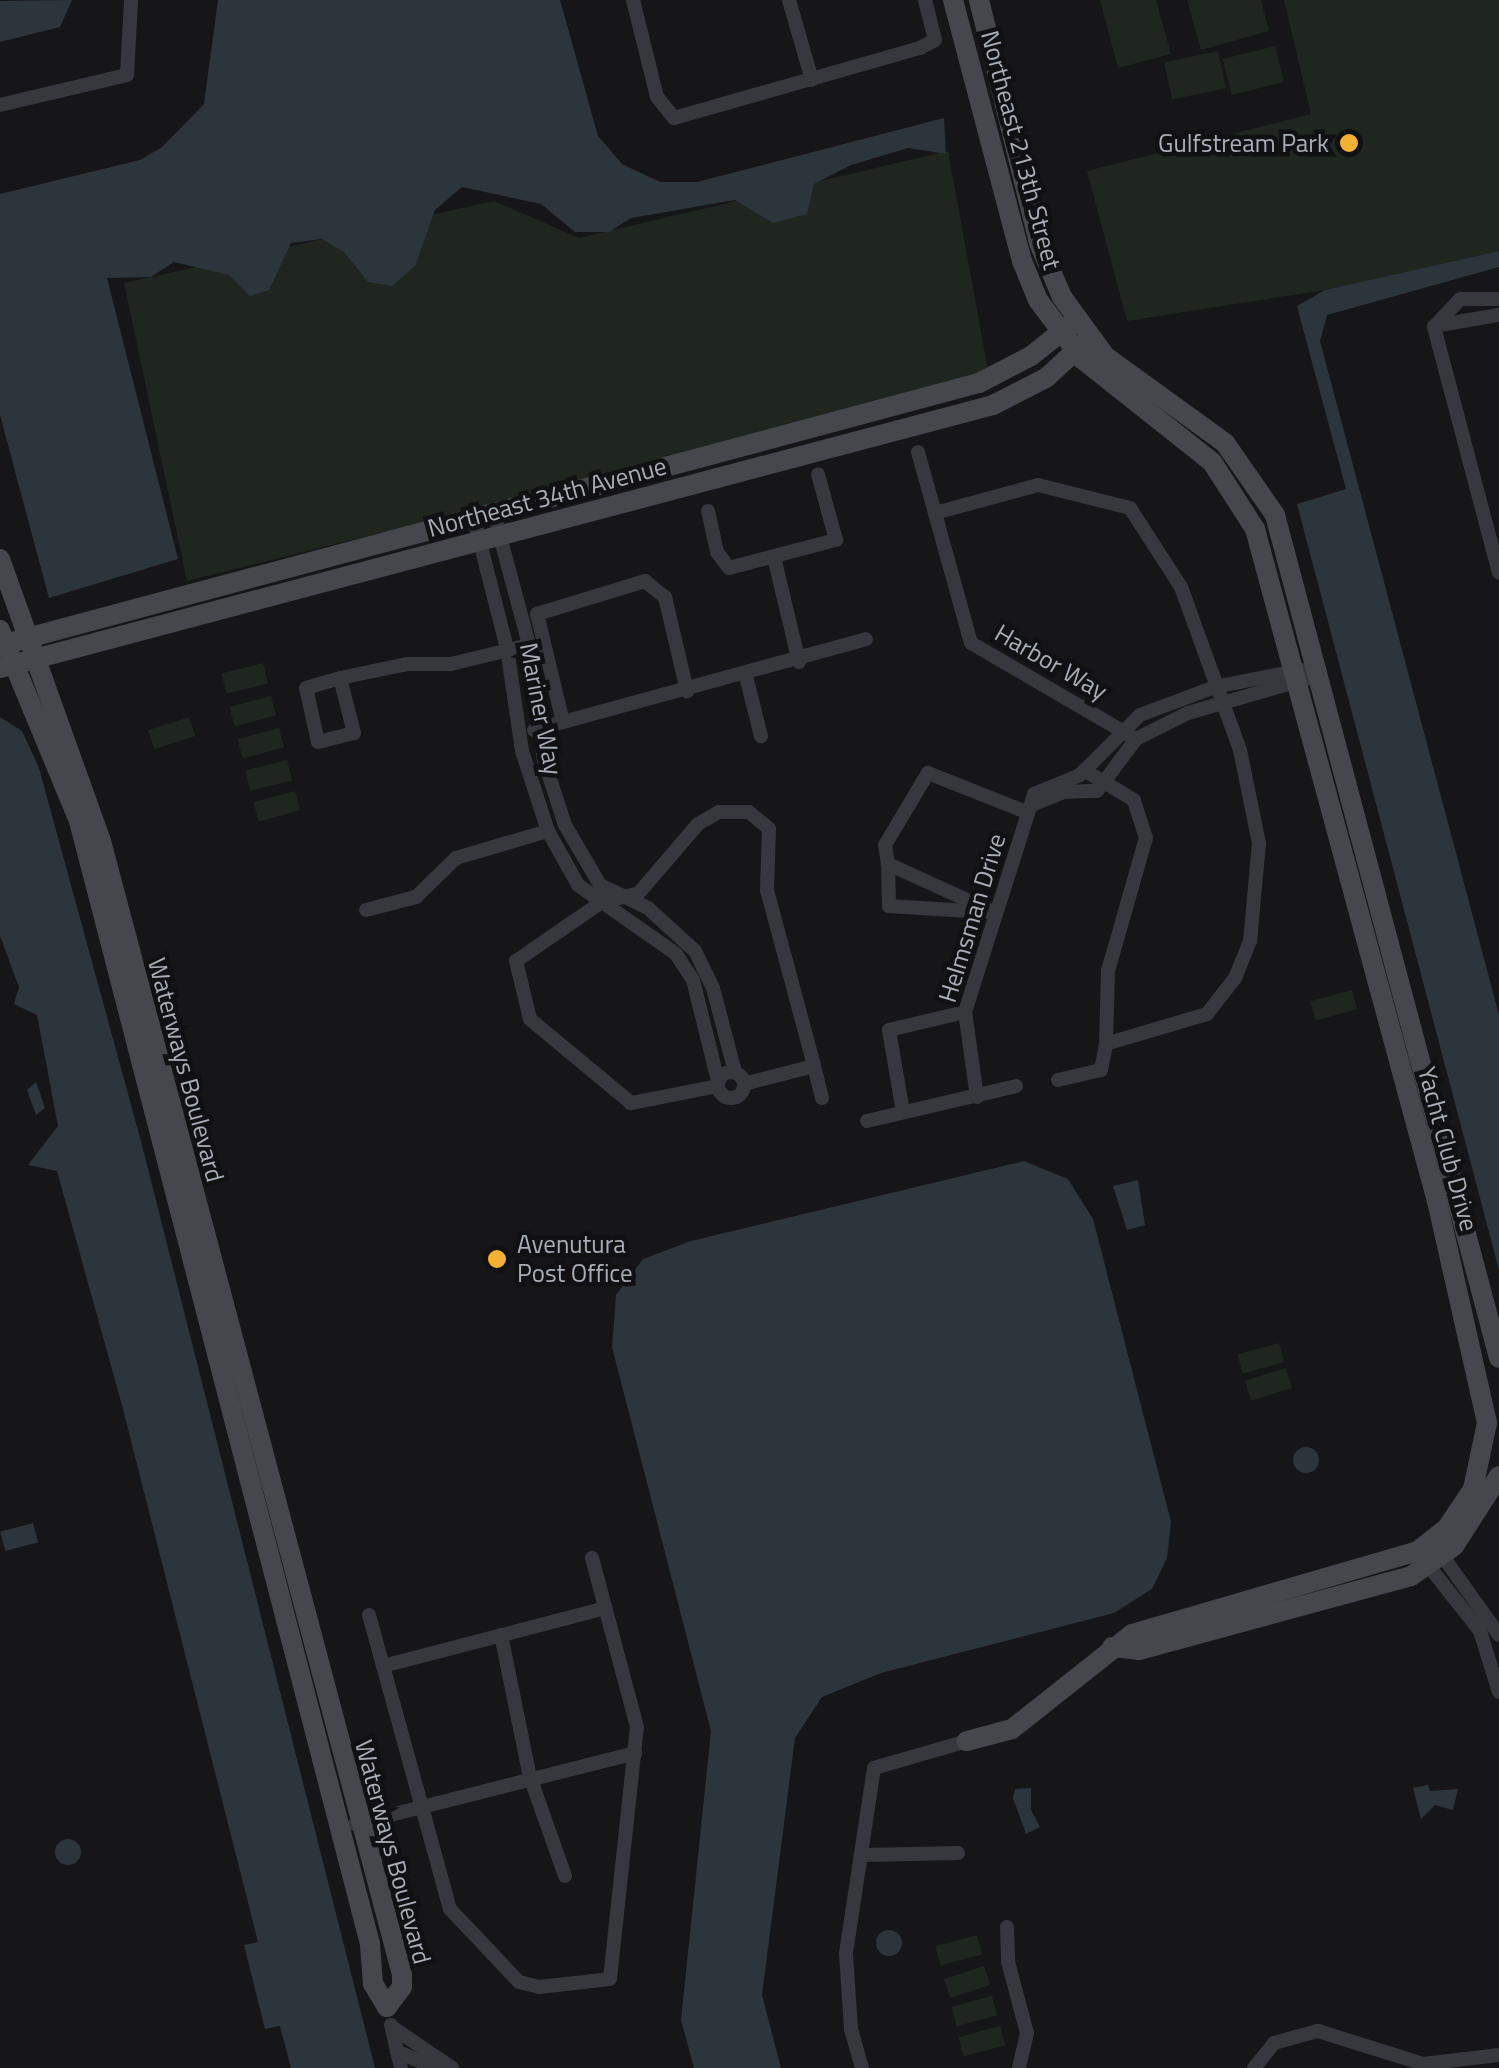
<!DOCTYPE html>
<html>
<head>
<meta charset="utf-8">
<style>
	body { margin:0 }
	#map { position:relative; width:1499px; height:2068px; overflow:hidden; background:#161618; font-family:"Titillium Web",sans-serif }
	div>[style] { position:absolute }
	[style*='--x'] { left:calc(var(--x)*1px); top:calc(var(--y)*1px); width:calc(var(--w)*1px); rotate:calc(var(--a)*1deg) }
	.green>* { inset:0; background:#1e261f; transform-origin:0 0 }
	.water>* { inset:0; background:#2c353c; transform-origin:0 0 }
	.round { border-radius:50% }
	.street>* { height:14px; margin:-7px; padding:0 7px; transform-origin:7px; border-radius:7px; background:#37383d }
	.street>.ring { margin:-7px; padding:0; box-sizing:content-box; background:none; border:14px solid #37383d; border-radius:50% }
	.secondary>* { height:20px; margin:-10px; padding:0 10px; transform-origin:10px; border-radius:10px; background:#45474d }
	.dots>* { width:28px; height:28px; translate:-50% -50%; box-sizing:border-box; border:5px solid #111113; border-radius:50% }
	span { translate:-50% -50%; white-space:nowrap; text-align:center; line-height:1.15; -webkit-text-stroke:9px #111113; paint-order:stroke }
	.poi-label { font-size:25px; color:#a8adb8 }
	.right { translate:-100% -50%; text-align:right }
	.left { translate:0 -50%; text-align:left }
	.street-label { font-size:25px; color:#a8adb8 }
</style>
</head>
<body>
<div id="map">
	<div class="green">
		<i style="clip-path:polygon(1100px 0,1156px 0,1171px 54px,1118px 68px)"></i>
		<i style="clip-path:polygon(1187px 0,1261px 0,1269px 31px,1201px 50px)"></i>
		<i style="clip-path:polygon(1284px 0,1499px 0,1499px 251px,1325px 290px,1127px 321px,1087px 171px,1311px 114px)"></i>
		<i style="left:1275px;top:46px;width:37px;height:54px;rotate:76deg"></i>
		<i style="left:1218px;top:51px;width:38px;height:55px;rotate:78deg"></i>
		<i style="clip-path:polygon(948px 151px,988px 370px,955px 390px,187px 581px,124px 283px,494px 201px,579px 238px)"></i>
		<i style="left:263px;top:663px;width:21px;height:43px;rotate:76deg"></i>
		<i style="left:271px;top:696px;width:20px;height:43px;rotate:75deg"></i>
		<i style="left:189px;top:717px;width:20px;height:43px;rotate:72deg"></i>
		<i style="left:279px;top:728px;width:20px;height:43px;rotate:75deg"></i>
		<i style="left:287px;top:760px;width:21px;height:43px;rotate:76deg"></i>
		<i style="left:295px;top:791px;width:20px;height:43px;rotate:75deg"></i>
		<i style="left:1352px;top:990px;width:20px;height:43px;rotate:75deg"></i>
		<i style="left:1279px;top:1343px;width:20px;height:43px;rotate:75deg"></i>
		<i style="left:1286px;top:1368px;width:21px;height:43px;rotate:73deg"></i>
		<i style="left:977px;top:1935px;width:20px;height:43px;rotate:75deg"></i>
		<i style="left:984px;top:1966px;width:20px;height:42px;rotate:72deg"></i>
		<i style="left:992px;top:1996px;width:20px;height:42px;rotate:75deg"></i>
		<i style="left:1000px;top:2026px;width:20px;height:43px;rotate:75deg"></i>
	</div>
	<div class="water">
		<i style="clip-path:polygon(72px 0,60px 27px,0 42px,0 1px)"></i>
		<i style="clip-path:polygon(218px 0,560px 0,598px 136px,622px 164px,660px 182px,697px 182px,944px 118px,946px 154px,908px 148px,851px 165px,814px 184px,807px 214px,773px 223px,735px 200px,631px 218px,609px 232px,575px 232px,541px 204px,462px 187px,435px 210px,415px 266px,392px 286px,368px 282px,344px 252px,322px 239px,291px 243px,269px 290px,250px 296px,229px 275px,174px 262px,151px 277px,107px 278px,178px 559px,49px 598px,0 415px,0 194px,140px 160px,162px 147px,204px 104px)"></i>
		<i style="clip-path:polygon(1499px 251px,1499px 267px,1327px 315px,1320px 341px,1499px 1015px,1499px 1270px,1297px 504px,1346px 489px,1297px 306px,1325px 290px)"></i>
		<i style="clip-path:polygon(0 717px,22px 731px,39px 768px,142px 1145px,375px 2068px,291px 2068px,280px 2026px,265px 2029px,244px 1945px,258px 1942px,123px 1409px,57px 1171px,28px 1165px,58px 1126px,37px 1015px,14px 1004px,19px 987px,0 936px)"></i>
		<i style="clip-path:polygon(36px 1082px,45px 1108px,36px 1115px,27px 1090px)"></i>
		<i style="clip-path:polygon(1024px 1161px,1068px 1179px,1093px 1219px,1171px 1522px,1167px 1558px,1152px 1589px,1114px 1613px,881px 1673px,822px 1697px,795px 1738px,762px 1995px,781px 2068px,694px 2068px,681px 2020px,711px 1731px,612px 1347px,616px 1295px,643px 1259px,691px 1241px)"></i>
		<i style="clip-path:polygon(1138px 1180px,1145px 1225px,1127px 1230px,1113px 1186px)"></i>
		<i class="round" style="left:1293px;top:1447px;width:26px;height:26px"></i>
		<i style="left:33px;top:1523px;width:20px;height:34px;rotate:75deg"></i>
		<i style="clip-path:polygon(1428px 1785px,1430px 1791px,1458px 1789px,1453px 1810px,1435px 1805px,1421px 1819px,1413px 1788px)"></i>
		<i style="clip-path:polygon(1031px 1788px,1031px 1810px,1040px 1827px,1026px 1834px,1013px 1798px,1015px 1789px)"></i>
		<i class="round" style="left:55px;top:1839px;width:26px;height:26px"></i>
		<i class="round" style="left:876px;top:1930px;width:26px;height:26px"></i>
	</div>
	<div class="street">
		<i style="--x:633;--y:0;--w:100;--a:76.1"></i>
		<i style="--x:657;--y:97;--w:27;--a:51"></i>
		<i style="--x:674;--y:118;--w:256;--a:-15.9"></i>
		<i style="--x:920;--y:48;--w:17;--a:-28"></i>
		<i style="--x:935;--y:40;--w:41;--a:-104"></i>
		<i style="--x:789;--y:0;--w:83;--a:74"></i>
		<i style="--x:0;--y:105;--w:130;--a:-13.3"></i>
		<i style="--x:127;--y:75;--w:75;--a:-86.9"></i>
		<i style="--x:1434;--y:326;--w:66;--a:-9.6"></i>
		<i style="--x:1434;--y:327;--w:254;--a:75.2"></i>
		<i style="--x:1434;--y:327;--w:38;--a:-47"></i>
		<i style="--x:1460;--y:299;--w:39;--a:0"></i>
		<i style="--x:918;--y:452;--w:198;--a:74.5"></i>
		<i style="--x:971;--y:643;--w:191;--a:30.2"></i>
		<i style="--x:708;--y:511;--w:42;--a:77.6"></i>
		<i style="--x:717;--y:552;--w:20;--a:53"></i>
		<i style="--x:729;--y:568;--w:111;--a:-14.7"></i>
		<i style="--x:836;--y:540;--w:68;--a:-105.3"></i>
		<i style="--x:935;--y:513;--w:107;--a:-15.2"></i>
		<i style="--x:1038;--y:485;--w:95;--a:14"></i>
		<i style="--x:1130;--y:508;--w:94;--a:57.2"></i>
		<i style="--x:1181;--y:587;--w:173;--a:70.1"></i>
		<i style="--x:1240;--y:750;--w:95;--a:78.5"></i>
		<i style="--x:1259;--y:843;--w:98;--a:95.2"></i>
		<i style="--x:1250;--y:941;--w:40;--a:112"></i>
		<i style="--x:1235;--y:978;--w:46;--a:127.9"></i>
		<i style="--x:1207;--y:1014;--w:105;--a:163.5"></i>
		<i style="--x:1106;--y:1044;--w:73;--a:-88.4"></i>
		<i style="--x:1108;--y:971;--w:138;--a:-74.1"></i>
		<i style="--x:1146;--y:838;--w:40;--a:-108"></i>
		<i style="--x:1134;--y:800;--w:58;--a:-149"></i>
		<i style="--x:494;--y:514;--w:136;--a:75"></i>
		<i style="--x:529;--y:645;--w:116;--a:82.6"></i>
		<i style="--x:544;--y:760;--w:68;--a:72.1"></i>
		<i style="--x:565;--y:825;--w:69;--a:59.7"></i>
		<i style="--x:600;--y:885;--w:53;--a:25.6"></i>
		<i style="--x:648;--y:908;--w:64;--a:42.5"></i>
		<i style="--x:695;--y:951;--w:41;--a:64.1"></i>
		<i style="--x:713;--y:988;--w:87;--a:75.3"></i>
		<i style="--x:474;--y:519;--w:133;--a:75.7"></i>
		<i style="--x:507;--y:648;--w:104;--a:81.7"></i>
		<i style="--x:522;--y:751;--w:84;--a:72"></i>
		<i style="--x:548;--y:831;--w:62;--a:60.9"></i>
		<i style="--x:578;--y:885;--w:120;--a:35.1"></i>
		<i style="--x:676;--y:954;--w:31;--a:57"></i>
		<i style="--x:693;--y:980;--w:104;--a:76.1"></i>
		<i style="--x:774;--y:557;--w:108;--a:76.6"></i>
		<i style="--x:746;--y:676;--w:62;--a:76"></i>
		<i style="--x:340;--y:678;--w:68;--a:-11.8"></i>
		<i style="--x:407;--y:664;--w:44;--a:0"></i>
		<i style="--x:451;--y:664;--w:80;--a:-13.7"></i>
		<i style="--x:340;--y:678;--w:57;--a:75.7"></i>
		<i style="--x:354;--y:733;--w:37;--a:166"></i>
		<i style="--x:318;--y:742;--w:55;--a:-102.5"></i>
		<i style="--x:306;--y:688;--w:35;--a:-16"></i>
		<i style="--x:563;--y:722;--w:111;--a:-103.5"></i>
		<i style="--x:537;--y:614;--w:113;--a:-17"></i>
		<i style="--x:645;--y:581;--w:26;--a:39"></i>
		<i style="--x:665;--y:597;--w:97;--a:76.8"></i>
		<i style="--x:534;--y:730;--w:344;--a:-15.3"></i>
		<i style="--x:1034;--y:804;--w:32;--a:-22"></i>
		<i style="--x:1064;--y:792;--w:33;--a:-2"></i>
		<i style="--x:1097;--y:791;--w:65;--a:-53.1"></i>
		<i style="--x:1136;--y:739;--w:58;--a:-26.6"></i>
		<i style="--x:1188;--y:713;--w:137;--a:-16.1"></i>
		<i style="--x:888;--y:864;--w:42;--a:88.6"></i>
		<i style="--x:889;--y:906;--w:96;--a:3.6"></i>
		<i style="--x:366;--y:910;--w:52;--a:-14.6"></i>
		<i style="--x:416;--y:897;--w:56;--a:-44.3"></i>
		<i style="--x:456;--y:858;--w:96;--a:-16.4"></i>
		<i style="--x:996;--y:913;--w:119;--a:-155.6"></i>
		<i style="--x:888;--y:864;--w:19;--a:-99"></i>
		<i style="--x:885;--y:845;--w:84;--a:-59.2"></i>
		<i style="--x:928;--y:773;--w:105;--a:21.7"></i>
		<i style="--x:814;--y:1066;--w:33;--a:76"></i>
		<i class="ring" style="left:718px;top:1072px;width:12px;height:12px"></i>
		<i style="--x:1058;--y:1080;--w:44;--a:-13.1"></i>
		<i style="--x:1101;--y:1070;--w:26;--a:-79"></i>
		<i style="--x:718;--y:1086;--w:89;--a:168.9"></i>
		<i style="--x:631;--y:1103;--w:131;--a:-140.3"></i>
		<i style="--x:530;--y:1019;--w:60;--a:-103.6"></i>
		<i style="--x:516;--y:961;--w:104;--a:-34.5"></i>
		<i style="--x:602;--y:902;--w:37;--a:-13"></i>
		<i style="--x:638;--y:894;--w:92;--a:-49.4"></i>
		<i style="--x:698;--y:824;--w:24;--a:-30"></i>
		<i style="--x:719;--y:812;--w:30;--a:0"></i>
		<i style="--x:749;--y:812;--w:26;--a:40"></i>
		<i style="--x:769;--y:829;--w:61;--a:91.9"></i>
		<i style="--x:767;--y:890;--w:182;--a:75"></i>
		<i style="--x:814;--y:1066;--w:72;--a:165.6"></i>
		<i style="--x:977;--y:1097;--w:86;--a:-98"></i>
		<i style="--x:965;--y:1012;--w:229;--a:-72.4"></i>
		<i style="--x:1034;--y:794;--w:50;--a:-22.4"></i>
		<i style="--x:1080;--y:775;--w:85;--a:-45"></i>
		<i style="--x:1140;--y:715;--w:80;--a:-20.5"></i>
		<i style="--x:1215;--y:687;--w:88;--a:-11.2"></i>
		<i style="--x:903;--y:1112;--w:83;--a:-99.7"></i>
		<i style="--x:889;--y:1030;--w:78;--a:-13.3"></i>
		<i style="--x:867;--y:1121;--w:153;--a:-13.2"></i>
		<i style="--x:1439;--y:1551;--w:103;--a:54.5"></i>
		<i style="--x:1424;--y:1560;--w:90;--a:51.7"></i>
		<i style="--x:1480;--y:1631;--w:64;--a:72.7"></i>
		<i style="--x:369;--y:1615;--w:305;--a:74.6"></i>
		<i style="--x:450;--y:1909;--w:100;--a:46.6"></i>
		<i style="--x:519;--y:1982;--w:21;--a:14"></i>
		<i style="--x:539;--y:1987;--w:71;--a:-6.4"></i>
		<i style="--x:610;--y:1979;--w:253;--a:-83.9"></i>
		<i style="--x:637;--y:1727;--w:175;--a:-104.9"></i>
		<i style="--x:501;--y:1635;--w:145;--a:78.5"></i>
		<i style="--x:530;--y:1777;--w:105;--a:70.5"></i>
		<i style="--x:383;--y:1666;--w:230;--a:-14.6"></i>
		<i style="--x:355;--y:1824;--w:289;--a:-14.2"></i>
		<i style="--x:864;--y:1855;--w:94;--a:-1.2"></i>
		<i style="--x:1007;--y:1927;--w:35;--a:88"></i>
		<i style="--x:1008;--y:1962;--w:73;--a:75"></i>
		<i style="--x:1027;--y:2033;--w:36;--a:103"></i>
		<i style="--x:391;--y:2025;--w:44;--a:76.9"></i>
		<i style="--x:392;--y:2027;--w:73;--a:34.3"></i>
		<i style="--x:397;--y:2051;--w:41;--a:24.7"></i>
		<i style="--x:862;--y:2068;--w:41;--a:-105.8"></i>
		<i style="--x:851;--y:2029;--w:76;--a:-93.8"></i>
		<i style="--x:846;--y:1953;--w:187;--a:-81.4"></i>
		<i style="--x:874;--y:1768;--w:97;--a:-16.2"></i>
		<i style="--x:1254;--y:2068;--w:32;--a:-51"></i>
		<i style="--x:1274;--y:2043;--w:46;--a:-15.3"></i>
		<i style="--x:1318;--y:2031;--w:110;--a:17.4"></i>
		<i style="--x:1423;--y:2064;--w:77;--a:-6.8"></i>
	</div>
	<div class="secondary">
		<i style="--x:953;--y:0;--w:270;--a:75.2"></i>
		<i style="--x:1022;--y:261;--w:42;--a:67.7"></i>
		<i style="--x:1038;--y:300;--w:74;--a:53.3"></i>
		<i style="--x:1082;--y:359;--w:166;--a:38.4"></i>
		<i style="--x:1212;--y:462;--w:80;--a:57.3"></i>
		<i style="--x:1255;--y:529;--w:696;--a:74.85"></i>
		<i style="--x:1437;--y:1201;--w:228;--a:77.3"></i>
		<i style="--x:1487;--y:1423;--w:67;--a:102"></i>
		<i style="--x:1473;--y:1489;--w:47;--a:123.7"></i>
		<i style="--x:1447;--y:1528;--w:37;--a:142"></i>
		<i style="--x:1418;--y:1551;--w:298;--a:163.8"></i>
		<i style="--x:1132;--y:1634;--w:153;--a:141.6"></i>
		<i style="--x:1012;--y:1729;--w:47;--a:165.1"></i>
		<i style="--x:979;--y:0;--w:250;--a:76.1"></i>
		<i style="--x:1039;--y:243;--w:59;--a:66.9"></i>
		<i style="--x:1062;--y:297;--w:73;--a:53.9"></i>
		<i style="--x:1105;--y:356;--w:148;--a:35.9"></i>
		<i style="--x:1225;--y:443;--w:88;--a:55.2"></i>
		<i style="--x:1275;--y:515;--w:872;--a:75.12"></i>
		<i style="--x:0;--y:559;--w:300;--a:70.3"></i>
		<i style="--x:101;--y:841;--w:1173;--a:75.13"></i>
		<i style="--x:402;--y:1975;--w:12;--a:90"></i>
		<i style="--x:402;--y:1987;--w:25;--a:127"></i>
		<i style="--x:387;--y:2007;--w:27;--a:-121"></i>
		<i style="--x:373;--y:1984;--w:40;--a:-94.3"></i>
		<i style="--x:370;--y:1944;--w:1160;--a:-104.53"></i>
		<i style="--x:79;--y:821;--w:207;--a:-112.5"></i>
		<i style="--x:16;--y:641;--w:997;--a:-15"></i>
		<i style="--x:979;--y:383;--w:59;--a:-27.4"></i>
		<i style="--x:1031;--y:356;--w:50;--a:-38.5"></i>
		<i style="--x:0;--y:668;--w:1027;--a:-14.83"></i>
		<i style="--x:993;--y:405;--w:59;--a:-27"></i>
		<i style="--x:1046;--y:378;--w:52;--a:-42.6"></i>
		<i style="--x:1112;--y:1647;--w:27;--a:6"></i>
		<i style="--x:1139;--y:1650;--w:282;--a:-15.2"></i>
		<i style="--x:1411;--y:1576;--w:52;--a:-34.9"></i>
		<i style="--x:1454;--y:1546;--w:83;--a:-57.3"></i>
	</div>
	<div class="dots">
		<i style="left:1349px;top:143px;background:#f2b134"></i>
		<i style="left:497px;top:1259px;background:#f2b134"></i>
	</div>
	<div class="poi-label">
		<span class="right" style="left:1329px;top:143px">Gulfstream Park</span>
		<span class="left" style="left:517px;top:1259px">Avenutura<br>Post Office</span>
	</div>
	<div class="street-label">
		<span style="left:1021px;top:150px;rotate:75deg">Northeast 213th Street</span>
		<span style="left:547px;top:497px;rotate:-15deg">Northeast 34th Avenue</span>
		<span style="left:1051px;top:662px;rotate:30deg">Harbor Way</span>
		<span style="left:541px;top:709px;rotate:79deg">Mariner Way</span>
		<span style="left:972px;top:918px;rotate:-73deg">Helmsman Drive</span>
		<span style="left:186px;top:1070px;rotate:75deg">Waterways Boulevard</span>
		<span style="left:1448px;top:1149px;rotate:75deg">Yacht Club Drive</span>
		<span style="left:393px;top:1852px;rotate:75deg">Waterways Boulevard</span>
	</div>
</div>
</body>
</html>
